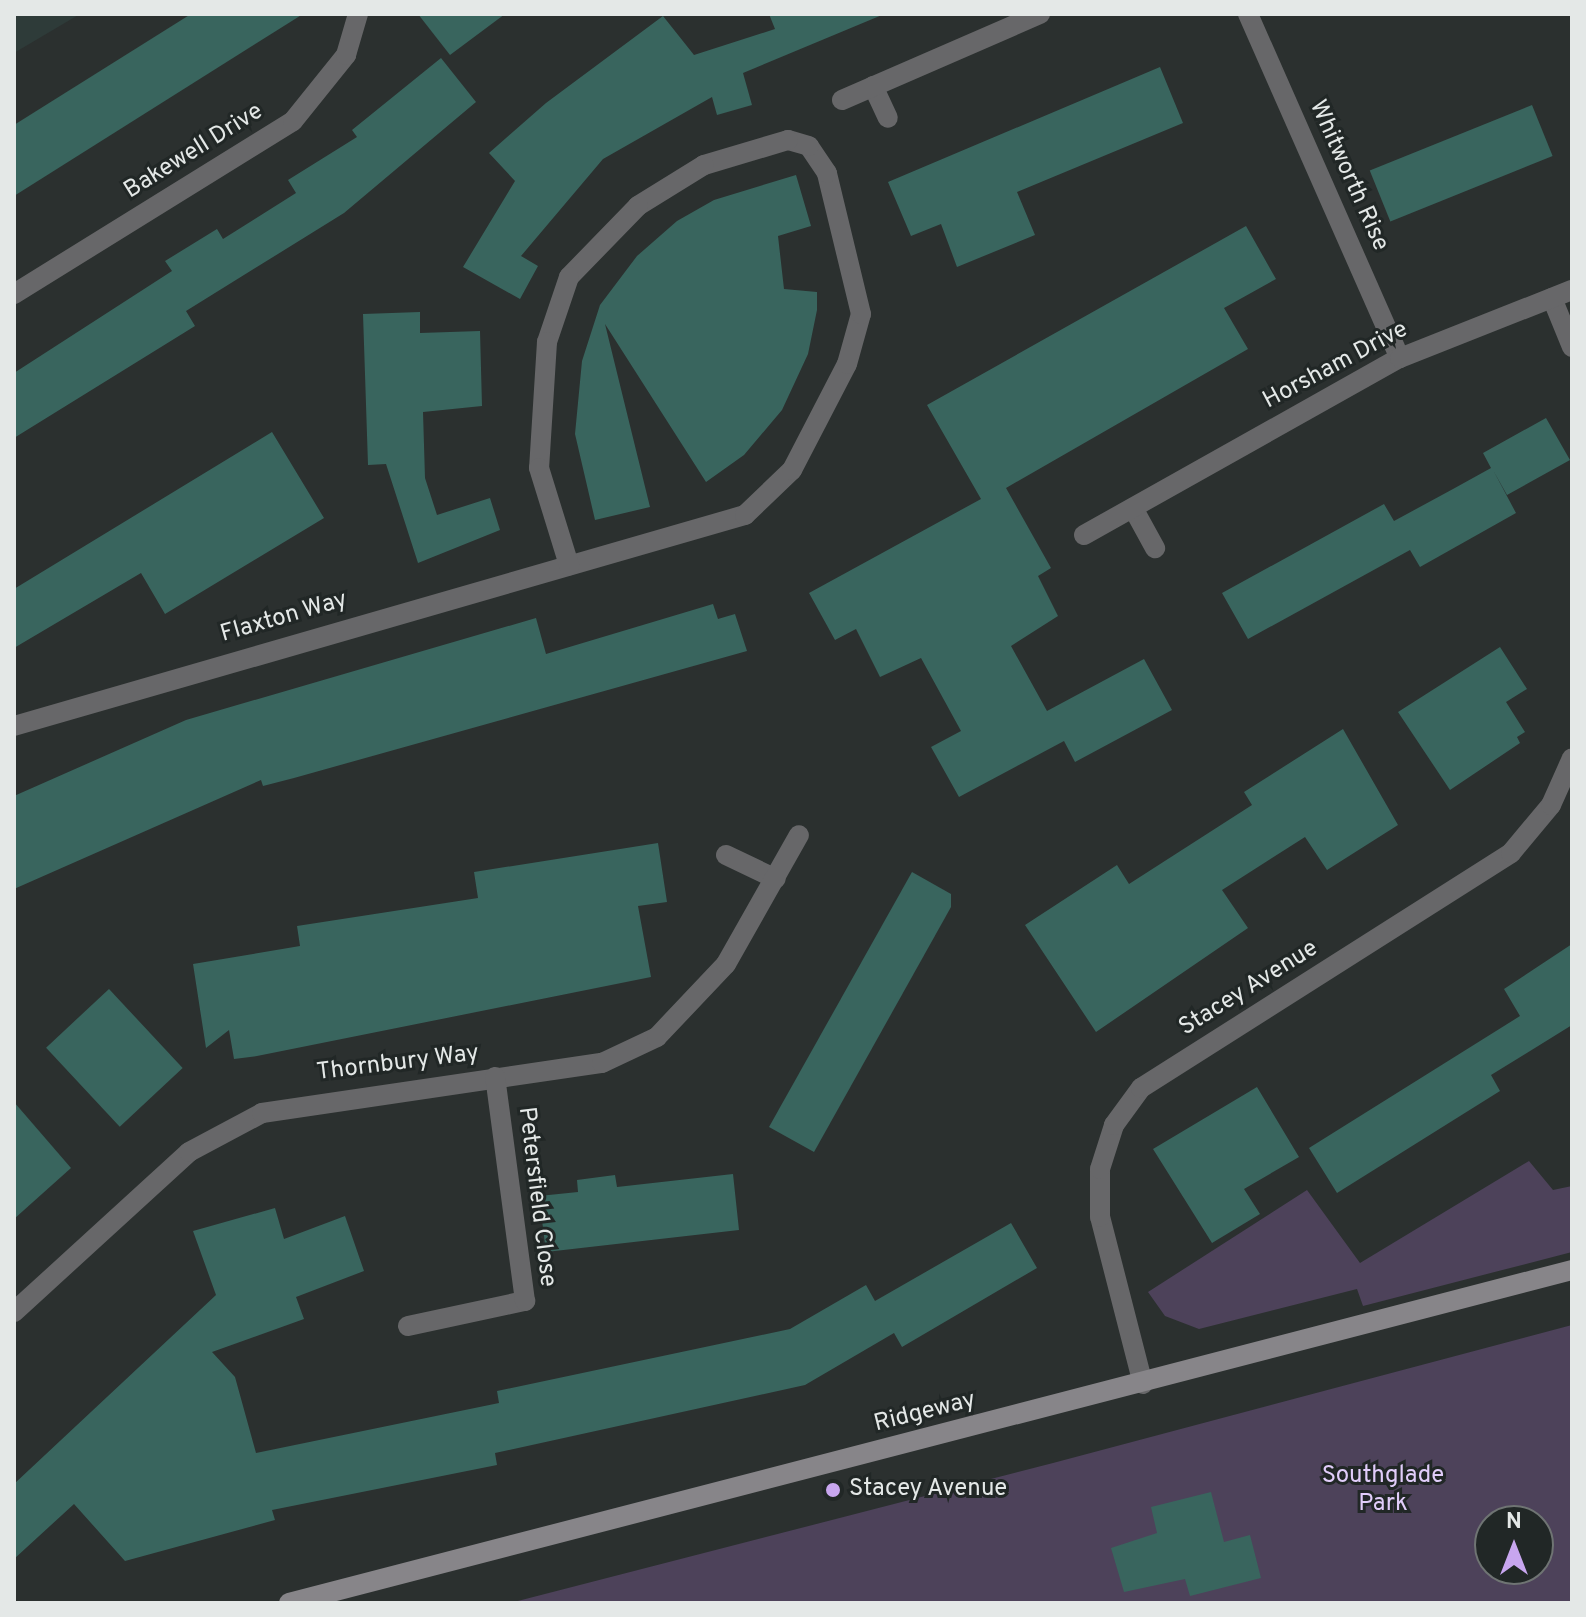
<!DOCTYPE html>
<html>
<head>
<meta charset="utf-8">
<style>
	body { margin:0 }
	#map { position:relative; width:1586px; height:1617px; overflow:hidden; background:#2b302f; font-family:Overpass,sans-serif }
	div>[style] { position:absolute }
	[style*='--x'] { left:calc(var(--x)*1px); top:calc(var(--y)*1px); width:calc(var(--w)*1px); rotate:calc(var(--a)*1deg) }
	.built>* { inset:0; background:#2e3b39 }
	.green>* { inset:0; background:#4d425a }
	.building>* { inset:0; background:#39655e; transform-origin:0 0 }
	.street>* { height:20px; margin:-10px; padding:0 10px; transform-origin:10px; border-radius:10px; background:#676769 }
	.secondary>* { height:20px; margin:-10px; padding:0 10px; transform-origin:10px; border-radius:10px; background:#878589 }
	.dots>* { width:22px; height:22px; translate:-50% -50%; box-sizing:border-box; border:4px solid #212726; border-radius:50% }
	span { translate:-50% -50%; white-space:nowrap; text-align:center; line-height:1.15; -webkit-text-stroke:6px #212726; paint-order:stroke }
	.street-label { font-size:24px; color:#e4e8e7 }
	.park-label { font-size:24px; color:#e1cdfa }
	.poi-label { font-size:24px; color:#e4e8e7 }
	.left { translate:0 -50%; text-align:left }
	.frame { position:absolute; inset:0; border:16px solid #e4e8e7; pointer-events:none }
	.north { position:absolute; left:1474px; top:1505px; width:80px; height:80px; box-sizing:border-box; background:#212726; border:2px solid #6f7473; border-radius:50%; rotate:0deg; font-size:22px; font-weight:700; line-height:32px; text-align:center; color:#e4e8e7 }
	.north::after { content:''; display:block; margin:auto; width:28px; height:36px; background:#c8a6ef; clip-path:polygon(50% 0,100% 100%,50% 72%,0 100%) }
</style>
</head>
<body>
<div id="map">
	<div class="built">
		<i style="clip-path:polygon(14px 14px,80px 14px,14px 53px)"></i>
	</div>
	<div class="green">
		<i style="clip-path:polygon(1529px 1161px,1553px 1190px,1572px 1186px,1572px 1252px,1363px 1306px,1357px 1289px,1199px 1329px,1165px 1316px,1148px 1292px,1307px 1190px,1360px 1263px)"></i>
		<i style="clip-path:polygon(evenodd,1572px 1325px,1572px 1603px,510px 1603px,1053px 1463px,1572px 1325px,1490px 1521px,1538px 1521px,1538px 1569px,1490px 1569px,1490px 1521px)"></i>
	</div>
	<div class="building">
		<i style="clip-path:polygon(191px 14px,303px 14px,14px 196px,14px 125px)"></i>
		<i style="clip-path:polygon(418px 14px,505px 14px,450px 55px)"></i>
		<i style="clip-path:polygon(769px 14px,882px 15px,743px 73px,752px 105px,717px 115px,712px 97px,603px 159px,521px 256px,538px 266px,520px 299px,463px 267px,515px 181px,489px 153px,546px 103px,663px 16px,694px 55px,775px 29px)"></i>
		<i style="clip-path:polygon(441px 58px,476px 102px,344px 213px,186px 311px,195px 326px,14px 438px,14px 373px,172px 271px,165px 261px,217px 229px,223px 239px,296px 193px,288px 180px,357px 137px,352px 130px)"></i>
		<i style="clip-path:polygon(1160px 67px,1183px 123px,1017px 192px,1035px 235px,957px 267px,941px 224px,911px 236px,888px 182px)"></i>
		<i style="left:1532px;top:105px;width:55px;height:175px;rotate:68deg"></i>
		<i style="clip-path:polygon(796px 175px,811px 226px,778px 236px,784px 289px,817px 292px,817px 310px,808px 354px,782px 410px,744px 455px,706px 482px,605px 324px,650px 507px,595px 520px,575px 434px,582px 361px,600px 305px,637px 256px,677px 221px,714px 200px)"></i>
		<i style="clip-path:polygon(1246px 226px,1276px 279px,1224px 308px,1248px 349px,1006px 488px,1051px 568px,1038px 576px,1058px 616px,1011px 646px,1047px 711px,1144px 659px,1172px 710px,1075px 762px,1064px 741px,959px 797px,931px 747px,961px 731px,921px 658px,880px 677px,856px 629px,835px 640px,809px 593px,981px 499px,927px 405px)"></i>
		<i style="clip-path:polygon(420px 312px,420px 333px,480px 331px,482px 406px,423px 412px,425px 478px,437px 515px,490px 498px,500px 530px,418px 563px,386px 464px,368px 465px,363px 314px)"></i>
		<i style="clip-path:polygon(1546px 418px,1570px 460px,1507px 495px,1493px 470px,1516px 513px,1420px 567px,1410px 550px,1248px 639px,1222px 593px,1384px 504px,1394px 521px,1453px 489px,1491px 468px,1483px 453px)"></i>
		<i style="clip-path:polygon(272px 432px,324px 518px,165px 614px,141px 573px,14px 648px,14px 589px)"></i>
		<i style="clip-path:polygon(713px 604px,718px 619px,735px 614px,747px 651px,294px 778px,263px 786px,261px 780px,14px 889px,14px 796px,186px 720px,536px 618px,546px 654px)"></i>
		<i style="clip-path:polygon(1500px 647px,1527px 689px,1506px 702px,1525px 732px,1517px 737px,1520px 743px,1450px 790px,1398px 712px)"></i>
		<i style="clip-path:polygon(1343px 729px,1398px 825px,1327px 870px,1305px 837px,1222px 890px,1248px 928px,1096px 1032px,1025px 925px,1117px 865px,1129px 884px,1252px 805px,1244px 792px)"></i>
		<i style="clip-path:polygon(658px 843px,667px 902px,638px 906px,651px 977px,257px 1056px,234px 1059px,229px 1030px,206px 1048px,193px 964px,300px 946px,297px 926px,478px 898px,474px 872px)"></i>
		<i style="clip-path:polygon(912px 872px,951px 894px,951px 907px,814px 1152px,769px 1127px)"></i>
		<i style="clip-path:polygon(1572px 944px,1572px 1025px,1491px 1075px,1500px 1091px,1337px 1193px,1309px 1148px,1520px 1016px,1504px 989px)"></i>
		<i style="left:109px;top:989px;width:108px;height:86px;rotate:47deg"></i>
		<i style="clip-path:polygon(1257px 1087px,1299px 1157px,1244px 1189px,1260px 1214px,1212px 1243px,1153px 1149px)"></i>
		<i style="clip-path:polygon(14px 1102px,71px 1168px,14px 1219px)"></i>
		<i style="clip-path:polygon(733px 1174px,739px 1230px,546px 1252px,539px 1196px,578px 1192px,577px 1180px,615px 1175px,617px 1187px)"></i>
		<i style="clip-path:polygon(275px 1208px,284px 1239px,345px 1216px,364px 1271px,296px 1297px,304px 1319px,212px 1352px,235px 1377px,256px 1453px,499px 1403px,497px 1391px,790px 1329px,866px 1285px,875px 1301px,1011px 1223px,1037px 1268px,902px 1347px,894px 1333px,805px 1385px,495px 1453px,497px 1465px,272px 1510px,275px 1520px,125px 1561px,74px 1504px,14px 1559px,14px 1484px,216px 1295px,193px 1231px)"></i>
		<i style="clip-path:polygon(1211px 1492px,1224px 1542px,1250px 1535px,1261px 1578px,1190px 1596px,1185px 1579px,1124px 1592px,1111px 1548px,1157px 1533px,1151px 1507px)"></i>
	</div>
	<div class="street">
		<i style="--x:1248;--y:14;--w:376;--a:66.2"></i>
		<i style="--x:873;--y:86;--w:35;--a:65"></i>
		<i style="--x:842;--y:100;--w:216;--a:-23.5"></i>
		<i style="--x:14;--y:294;--w:328;--a:-31.8"></i>
		<i style="--x:293;--y:121;--w:85;--a:-51.2"></i>
		<i style="--x:346;--y:55;--w:43;--a:-73.7"></i>
		<i style="--x:1552;--y:298;--w:53;--a:67.8"></i>
		<i style="--x:1133;--y:508;--w:46;--a:61.2"></i>
		<i style="--x:1084;--y:535;--w:362;--a:-29.3"></i>
		<i style="--x:1400;--y:358;--w:185;--a:-21.6"></i>
		<i style="--x:14;--y:726;--w:761;--a:-16.1"></i>
		<i style="--x:745;--y:515;--w:65;--a:-43.8"></i>
		<i style="--x:792;--y:470;--w:119;--a:-62.6"></i>
		<i style="--x:847;--y:364;--w:52;--a:-74.4"></i>
		<i style="--x:861;--y:314;--w:145;--a:-103.6"></i>
		<i style="--x:827;--y:173;--w:32;--a:-124"></i>
		<i style="--x:809;--y:146;--w:22;--a:-164"></i>
		<i style="--x:788;--y:140;--w:88;--a:163.4"></i>
		<i style="--x:704;--y:165;--w:78;--a:148.2"></i>
		<i style="--x:638;--y:206;--w:99;--a:134.2"></i>
		<i style="--x:569;--y:277;--w:69;--a:108.7"></i>
		<i style="--x:547;--y:342;--w:126;--a:93.6"></i>
		<i style="--x:539;--y:468;--w:102;--a:72.8"></i>
		<i style="--x:726;--y:855;--w:55;--a:25.6"></i>
		<i style="--x:14;--y:1312;--w:237;--a:-42.4"></i>
		<i style="--x:189;--y:1152;--w:83;--a:-28.1"></i>
		<i style="--x:262;--y:1113;--w:344;--a:-8.4"></i>
		<i style="--x:602;--y:1063;--w:61;--a:-25.3"></i>
		<i style="--x:657;--y:1037;--w:100;--a:-46.6"></i>
		<i style="--x:726;--y:964;--w:148;--a:-60.5"></i>
		<i style="--x:408;--y:1326;--w:120;--a:-12.1"></i>
		<i style="--x:525;--y:1301;--w:226;--a:-97.6"></i>
		<i style="--x:1143;--y:1384;--w:172;--a:-104.4"></i>
		<i style="--x:1100;--y:1217;--w:48;--a:-90"></i>
		<i style="--x:1100;--y:1169;--w:46;--a:-72.3"></i>
		<i style="--x:1114;--y:1125;--w:46;--a:-53.9"></i>
		<i style="--x:1141;--y:1088;--w:438;--a:-32.4"></i>
		<i style="--x:1511;--y:853;--w:62;--a:-50.2"></i>
		<i style="--x:1551;--y:805;--w:51;--a:-65.9"></i>
	</div>
	<div class="secondary">
		<i style="--x:289;--y:1603;--w:1326;--a:-14.55"></i>
	</div>
	<div class="dots">
		<i style="left:833px;top:1490px;background:#c8a6ef"></i>
	</div>
	<div class="street-label">
		<span style="left:194px;top:152px;rotate:-32deg">Bakewell Drive</span>
		<span style="left:1348px;top:176px;rotate:66deg">Whitworth Rise</span>
		<span style="left:1336px;top:366px;rotate:-28deg">Horsham Drive</span>
		<span style="left:284px;top:618px;rotate:-16deg">Flaxton Way</span>
		<span style="left:1249px;top:989px;rotate:-32deg">Stacey Avenue</span>
		<span style="left:398px;top:1064px;rotate:-7deg">Thornbury Way</span>
		<span style="left:536px;top:1197px;rotate:83deg">Petersfield Close</span>
		<span style="left:925px;top:1413px;rotate:-14deg">Ridgeway</span>
	</div>
	<div class="park-label">
		<span style="left:1383px;top:1491px">Southglade<br>Park</span>
	</div>
	<div class="poi-label">
		<span class="left" style="left:849px;top:1490px">Stacey Avenue</span>
	</div>
	<div class="frame"></div>
	<div class="north">N</div>
</div>
</body>
</html>
